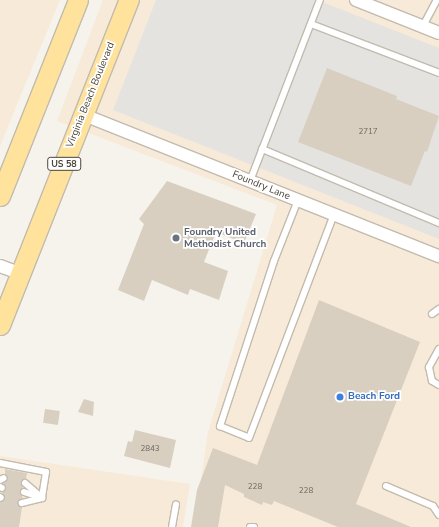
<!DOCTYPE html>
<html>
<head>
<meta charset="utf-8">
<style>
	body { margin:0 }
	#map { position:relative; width:439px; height:527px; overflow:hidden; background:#f6f3ec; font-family:"Nunito Sans",sans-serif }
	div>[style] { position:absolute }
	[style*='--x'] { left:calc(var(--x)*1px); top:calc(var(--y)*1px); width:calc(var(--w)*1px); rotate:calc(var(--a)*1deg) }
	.commercial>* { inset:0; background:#f7ead8 }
	.parking>* { inset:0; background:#e5e3e0 }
	.building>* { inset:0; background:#d8cfc1; transform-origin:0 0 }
	.roads { filter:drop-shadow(1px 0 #c2bbae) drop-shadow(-1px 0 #c2bbae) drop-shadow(0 1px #c2bbae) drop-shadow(0 -1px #c2bbae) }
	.service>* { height:6px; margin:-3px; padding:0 3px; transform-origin:3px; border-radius:3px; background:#fff }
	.minor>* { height:12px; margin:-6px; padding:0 6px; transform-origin:6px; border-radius:6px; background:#fff }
	.primary>* { height:19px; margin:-9.5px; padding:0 9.5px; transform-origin:9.5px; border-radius:9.5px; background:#ffe39c }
	.dots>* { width:11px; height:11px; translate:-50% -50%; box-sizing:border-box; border:2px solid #fff; border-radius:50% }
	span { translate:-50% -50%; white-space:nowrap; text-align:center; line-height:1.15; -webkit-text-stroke:3.5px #fff; paint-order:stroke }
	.number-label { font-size:8px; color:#6e675b }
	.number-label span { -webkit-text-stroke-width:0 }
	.shield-label span { padding:1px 3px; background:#fff; border:1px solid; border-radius:3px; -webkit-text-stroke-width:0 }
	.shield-label { font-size:9px; color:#4b4439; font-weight:700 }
	.street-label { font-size:10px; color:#4b4439 }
	.worship-label { font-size:10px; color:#5b616d; font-weight:700 }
	.left { translate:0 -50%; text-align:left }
	.shop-label { font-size:10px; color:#366cbe; font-weight:700 }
</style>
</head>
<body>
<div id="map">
	<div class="commercial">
		<i style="clip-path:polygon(0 0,60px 0,0 146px)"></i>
		<i style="clip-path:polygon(103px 0,439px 0,439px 527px,194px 527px,208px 432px,277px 205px,57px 121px)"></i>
		<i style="clip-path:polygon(0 456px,190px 484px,183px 527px,0 527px)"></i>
	</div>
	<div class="parking">
		<i style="clip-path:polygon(156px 0,317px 0,439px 48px,439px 239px,113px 110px)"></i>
	</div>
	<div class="building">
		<i style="clip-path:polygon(327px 68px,397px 96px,396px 99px,439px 116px,427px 152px,425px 151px,411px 186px,298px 142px)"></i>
		<i style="clip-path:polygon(167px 181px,256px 214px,244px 243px,216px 232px,204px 262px,228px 271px,219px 300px,190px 289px,188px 295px,152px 280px,144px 301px,118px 290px,144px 224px,139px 219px)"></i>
		<i style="clip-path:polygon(319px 300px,420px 342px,356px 504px,411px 527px,338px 527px,274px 501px,272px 505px,263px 502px,262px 505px,244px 497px,244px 494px,225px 485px,218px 527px,191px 527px,197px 490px,213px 448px,257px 465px)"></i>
		<i style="clip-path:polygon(84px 399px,94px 402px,93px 416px,78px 412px)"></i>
		<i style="left:45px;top:409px;width:15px;height:14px;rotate:8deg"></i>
		<i style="clip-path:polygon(135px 430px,176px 440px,170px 468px,124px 456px,128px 441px,132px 442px)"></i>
		<i style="clip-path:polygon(5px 469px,27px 473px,26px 479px,21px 482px,23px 488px,20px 493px,23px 498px,18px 502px,22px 507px,19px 527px,0 527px,0 502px,5px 499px,2px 492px,6px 488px,3px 483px,8px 479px,5px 474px)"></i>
	</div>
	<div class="roads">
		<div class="service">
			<i style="--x:311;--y:24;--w:137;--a:20.9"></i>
			<i style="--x:423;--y:26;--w:30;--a:-62"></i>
			<i style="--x:262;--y:149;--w:192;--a:22.7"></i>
			<i style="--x:250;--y:181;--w:194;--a:-68.9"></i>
			<i style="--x:298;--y:200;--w:66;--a:111.5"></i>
			<i style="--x:274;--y:261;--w:174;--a:108.1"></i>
			<i style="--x:220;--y:426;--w:31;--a:22"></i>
			<i style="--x:249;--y:438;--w:240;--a:-69.2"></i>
			<i style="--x:432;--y:314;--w:9;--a:-36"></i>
			<i style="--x:439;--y:349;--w:21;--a:119"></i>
			<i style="--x:429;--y:367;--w:14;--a:78"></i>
			<i style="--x:432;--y:381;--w:8;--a:30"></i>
			<i style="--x:0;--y:463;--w:47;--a:11.1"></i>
			<i style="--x:46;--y:472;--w:26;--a:99"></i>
			<i style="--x:42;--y:498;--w:21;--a:166"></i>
			<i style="--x:0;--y:480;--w:4;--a:-27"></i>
			<i style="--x:25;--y:483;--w:23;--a:41"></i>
			<i style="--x:386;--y:486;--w:51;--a:23.1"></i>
			<i style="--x:433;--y:506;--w:11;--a:56"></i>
			<i style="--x:0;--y:487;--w:2;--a:27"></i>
			<i style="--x:24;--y:492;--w:16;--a:18"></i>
			<i style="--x:0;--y:497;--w:1;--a:45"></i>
			<i style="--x:172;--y:527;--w:23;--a:-80"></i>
			<i style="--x:250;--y:527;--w:4;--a:0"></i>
		</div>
		<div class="minor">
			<i style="--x:356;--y:0;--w:89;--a:21.7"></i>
			<i style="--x:84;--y:115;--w:382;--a:21.7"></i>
			<i style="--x:0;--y:266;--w:20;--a:20"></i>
		</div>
		<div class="primary">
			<i style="--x:0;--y:196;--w:211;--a:-68.3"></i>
			<i style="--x:0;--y:325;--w:350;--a:-68.4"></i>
		</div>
	</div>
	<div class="dots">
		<i style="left:176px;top:238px;background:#6b7280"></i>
		<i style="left:340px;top:397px;background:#3f7fe0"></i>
	</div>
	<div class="number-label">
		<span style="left:368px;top:132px">2717</span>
		<span style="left:150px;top:449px">2843</span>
		<span style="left:255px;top:487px">228</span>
		<span style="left:306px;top:491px">228</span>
	</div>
	<div class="shield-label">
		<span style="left:64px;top:164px">US 58</span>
	</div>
	<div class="street-label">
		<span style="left:91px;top:95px;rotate:-68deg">Virginia Beach Boulevard</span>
		<span style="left:261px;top:186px;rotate:22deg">Foundry Lane</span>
	</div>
	<div class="worship-label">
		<span class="left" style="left:184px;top:238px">Foundry United<br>Methodist Church</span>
	</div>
	<div class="shop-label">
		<span class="left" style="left:348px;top:397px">Beach Ford</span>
	</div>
</div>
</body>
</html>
